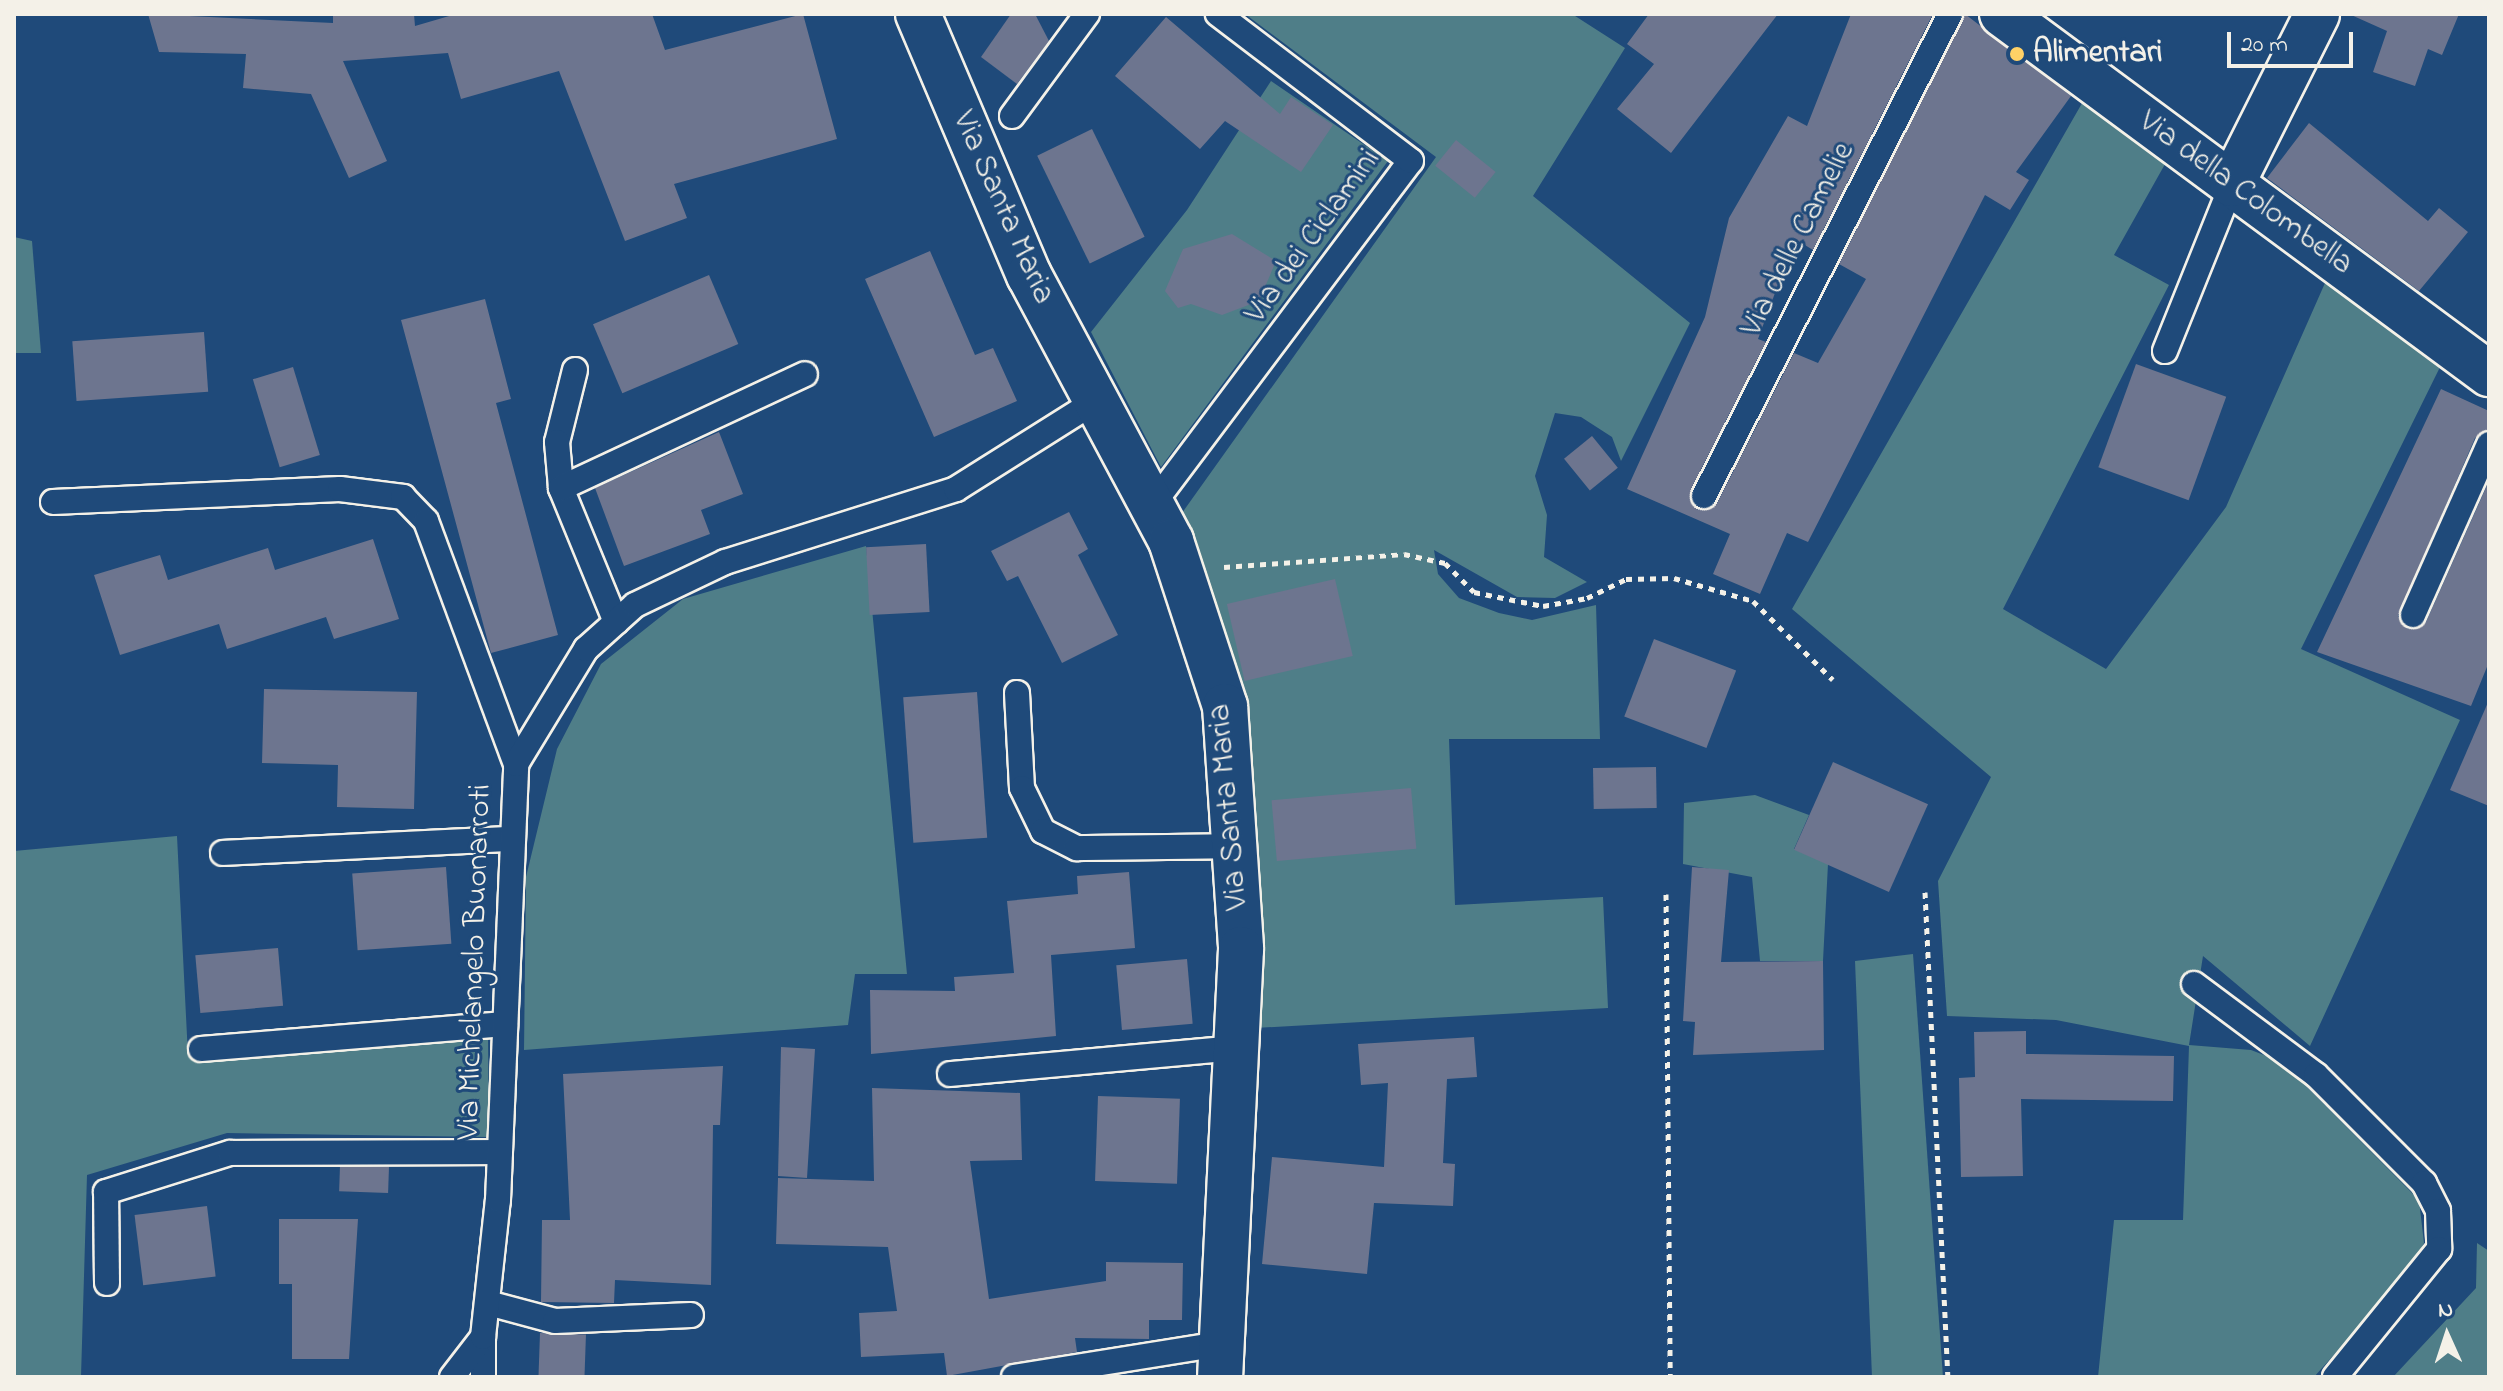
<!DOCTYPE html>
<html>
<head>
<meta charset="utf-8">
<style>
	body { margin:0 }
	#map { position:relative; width:2503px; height:1391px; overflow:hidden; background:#1f4a7a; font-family:"Indie Flower",sans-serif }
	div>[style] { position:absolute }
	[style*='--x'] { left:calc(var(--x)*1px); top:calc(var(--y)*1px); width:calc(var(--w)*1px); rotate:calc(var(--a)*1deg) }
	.green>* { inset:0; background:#4f7e88 }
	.building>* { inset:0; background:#6d758f; transform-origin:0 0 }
	.path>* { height:5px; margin-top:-2.5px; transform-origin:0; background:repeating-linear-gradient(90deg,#f4f1e8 0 6px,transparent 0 12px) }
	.roads { filter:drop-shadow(2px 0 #f4f1e8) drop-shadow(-2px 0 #f4f1e8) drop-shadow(0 2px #f4f1e8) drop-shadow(0 -2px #f4f1e8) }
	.lane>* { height:24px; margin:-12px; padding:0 12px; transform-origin:12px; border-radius:12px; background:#1f4a7a }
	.street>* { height:44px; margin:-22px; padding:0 22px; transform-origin:22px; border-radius:22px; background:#1f4a7a }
	.secondary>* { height:44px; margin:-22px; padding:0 22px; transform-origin:22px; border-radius:22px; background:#1f4a7a }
	.dots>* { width:22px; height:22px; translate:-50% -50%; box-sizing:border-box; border:4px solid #1f4a7a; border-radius:50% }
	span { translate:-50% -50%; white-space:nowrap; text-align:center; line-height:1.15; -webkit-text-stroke:6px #1f4a7a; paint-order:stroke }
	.poi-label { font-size:32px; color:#f4f1e8; font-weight:700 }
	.left { translate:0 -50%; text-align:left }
	.street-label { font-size:32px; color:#f4f1e8 }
	.frame { position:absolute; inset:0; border:16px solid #f4f1e8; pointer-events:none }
	.north { position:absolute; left:2407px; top:1295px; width:80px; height:80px; -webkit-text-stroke:6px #1f4a7a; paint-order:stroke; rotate:357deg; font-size:22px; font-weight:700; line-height:32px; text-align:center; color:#f4f1e8 }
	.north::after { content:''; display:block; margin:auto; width:28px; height:36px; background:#f4f1e8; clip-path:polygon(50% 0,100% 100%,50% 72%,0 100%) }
	.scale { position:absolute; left:2227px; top:32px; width:126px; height:36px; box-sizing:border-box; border:4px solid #f4f1e8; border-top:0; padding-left:10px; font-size:24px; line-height:28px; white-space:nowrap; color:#f4f1e8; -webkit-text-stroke:6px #1f4a7a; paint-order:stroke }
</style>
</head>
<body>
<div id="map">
	<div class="green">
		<i style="clip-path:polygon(1245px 14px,1572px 14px,1625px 48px,1533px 196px,1690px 323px,1621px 461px,1612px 437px,1581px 417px,1555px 413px,1535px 476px,1547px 515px,1544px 557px,1587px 582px,1555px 598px,1517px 597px,1434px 550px,1438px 574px,1459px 598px,1499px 613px,1532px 620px,1596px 605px,1600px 739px,1449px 739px,1455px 905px,1603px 897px,1608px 1008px,1255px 1028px,1259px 915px,1249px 716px,1182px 513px,1436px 157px)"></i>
		<i style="clip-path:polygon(1271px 81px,1388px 161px,1161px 467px,1091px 332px,1187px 210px)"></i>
		<i style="clip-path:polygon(2085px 98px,2169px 157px,2114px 255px,2169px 285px,2003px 609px,2106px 669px,2226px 507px,2325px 283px,2443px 361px,2301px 649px,2460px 720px,2310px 1046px,2203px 956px,2189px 1045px,2251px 1050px,2282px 1062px,2419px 1200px,2424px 1243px,2411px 1269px,2314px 1377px,2098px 1377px,2114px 1220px,2183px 1220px,2189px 1046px,2056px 1020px,1947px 1016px,1938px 881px,1991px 777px,1792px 609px)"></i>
		<i style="clip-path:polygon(14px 237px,32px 241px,41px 353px,14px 353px)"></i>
		<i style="clip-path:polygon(866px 546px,907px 974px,855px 974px,848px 1025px,524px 1050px,526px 877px,557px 749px,601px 664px,683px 599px)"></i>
		<i style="clip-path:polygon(1755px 795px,1809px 815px,1794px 849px,1828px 864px,1823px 961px,1760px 961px,1752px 877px,1683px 864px,1684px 803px)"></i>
		<i style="clip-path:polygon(177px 836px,188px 1056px,488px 1036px,489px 1137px,227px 1133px,87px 1175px,81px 1377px,14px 1377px,14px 851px)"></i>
		<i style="clip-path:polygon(1913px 954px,1943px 1377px,1872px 1377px,1855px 961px)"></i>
		<i style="clip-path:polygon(2477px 1243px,2489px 1251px,2489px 1377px,2393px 1377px,2476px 1288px)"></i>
	</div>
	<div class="building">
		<i style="clip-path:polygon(148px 14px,333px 23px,333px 14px,414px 14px,415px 26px,456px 14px,652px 14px,665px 50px,803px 14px,837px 139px,674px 184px,687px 218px,625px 241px,559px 71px,461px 99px,448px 53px,343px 61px,387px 161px,349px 178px,311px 94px,243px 88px,246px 54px,159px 52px)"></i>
		<i style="clip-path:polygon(1011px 14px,1035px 14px,1049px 41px,1017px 84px,981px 57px)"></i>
		<i style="clip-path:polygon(1649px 14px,1778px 14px,1671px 153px,1617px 109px,1654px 64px,1627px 44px)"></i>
		<i style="clip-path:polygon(1851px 14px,1933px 14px,1813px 250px,1795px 239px,1758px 339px,1766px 342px,1691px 489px,1698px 510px,1717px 503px,1794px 353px,1818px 363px,1866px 279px,1839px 264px,1965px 14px,2071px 96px,2016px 172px,2029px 180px,2010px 210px,1985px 195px,1808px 542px,1787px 533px,1760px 594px,1713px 574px,1730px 534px,1627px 489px,1705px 317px,1729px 218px,1788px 116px,1807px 126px)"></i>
		<i style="clip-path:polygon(2349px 14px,2459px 14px,2442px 55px,2428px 49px,2415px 86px,2373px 72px,2387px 31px)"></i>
		<i style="clip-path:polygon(1166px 17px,1280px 114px,1291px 97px,1333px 125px,1301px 172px,1225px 121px,1200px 149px,1115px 76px)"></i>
		<i style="clip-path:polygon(2309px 123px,2428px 221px,2439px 208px,2468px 232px,2419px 291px,2267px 178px)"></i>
		<i style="left:1092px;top:129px;width:120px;height:61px;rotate:64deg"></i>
		<i style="left:1456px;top:140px;width:51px;height:33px;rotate:39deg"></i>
		<i style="clip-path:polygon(1232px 234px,1276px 261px,1259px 301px,1222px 315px,1191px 304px,1178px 308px,1165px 291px,1183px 249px)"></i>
		<i style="clip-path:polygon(930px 251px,975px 355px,993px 348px,1017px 401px,934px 437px,865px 279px)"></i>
		<i style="left:709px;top:275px;width:75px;height:126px;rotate:67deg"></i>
		<i style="clip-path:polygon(485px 299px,511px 399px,496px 403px,558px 635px,491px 653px,401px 320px)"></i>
		<i style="left:204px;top:332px;width:60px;height:132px;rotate:86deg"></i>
		<i style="left:2136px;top:364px;width:96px;height:110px;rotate:20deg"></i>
		<i style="left:293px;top:367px;width:92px;height:42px;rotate:73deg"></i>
		<i style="clip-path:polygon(2441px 389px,2489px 411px,2489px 429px,2475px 438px,2398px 616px,2408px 629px,2426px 622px,2489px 481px,2489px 662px,2471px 706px,2317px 652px)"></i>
		<i style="clip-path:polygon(719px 432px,743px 494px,701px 510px,710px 534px,624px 566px,595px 488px)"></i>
		<i style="left:1592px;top:436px;width:41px;height:36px;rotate:51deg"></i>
		<i style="clip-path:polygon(1069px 512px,1088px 549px,1078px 555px,1118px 635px,1062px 663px,1018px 576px,1007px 581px,991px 551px)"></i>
		<i style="clip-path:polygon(373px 539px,399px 619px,334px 639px,326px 617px,227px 649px,219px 624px,120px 655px,94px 575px,160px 555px,168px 580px,268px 548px,275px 570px)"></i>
		<i style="left:926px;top:544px;width:68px;height:60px;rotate:87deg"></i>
		<i style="left:1335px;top:579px;width:79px;height:111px;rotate:77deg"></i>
		<i style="left:1654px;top:639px;width:88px;height:83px;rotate:21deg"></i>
		<i style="clip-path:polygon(264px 689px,417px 692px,414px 809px,337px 807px,338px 765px,262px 763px)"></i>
		<i style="left:977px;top:692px;width:146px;height:74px;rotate:86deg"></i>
		<i style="clip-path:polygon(2489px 700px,2489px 806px,2450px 790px)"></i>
		<i style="left:1833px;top:762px;width:104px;height:96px;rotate:24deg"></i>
		<i style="left:1656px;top:767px;width:41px;height:63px;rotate:89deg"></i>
		<i style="left:1411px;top:788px;width:61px;height:140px;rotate:85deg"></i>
		<i style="left:446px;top:867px;width:77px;height:94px;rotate:86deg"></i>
		<i style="clip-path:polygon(1692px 867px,1729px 870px,1721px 962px,1823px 961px,1824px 1050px,1693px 1055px,1695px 1022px,1683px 1021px)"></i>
		<i style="clip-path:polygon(1129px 872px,1135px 948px,1051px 955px,1056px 1036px,871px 1054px,870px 990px,955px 991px,954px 977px,1014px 973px,1007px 901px,1078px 894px,1077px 876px)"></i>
		<i style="left:278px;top:948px;width:58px;height:83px;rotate:85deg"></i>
		<i style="left:1187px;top:959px;width:65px;height:71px;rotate:85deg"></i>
		<i style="clip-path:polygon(2026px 1031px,2026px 1054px,2174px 1056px,2173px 1101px,2021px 1099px,2023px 1176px,1961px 1177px,1959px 1078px,1975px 1077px,1974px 1032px)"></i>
		<i style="clip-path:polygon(1474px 1037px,1477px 1077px,1447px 1079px,1443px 1163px,1455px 1164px,1453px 1206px,1374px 1203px,1367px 1274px,1262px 1264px,1272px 1157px,1384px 1167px,1388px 1083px,1361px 1085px,1358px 1044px)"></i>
		<i style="clip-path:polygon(781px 1047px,815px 1049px,807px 1178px,778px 1176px)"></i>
		<i style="clip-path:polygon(723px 1066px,720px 1125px,713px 1125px,711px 1285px,615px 1280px,614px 1303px,541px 1302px,542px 1220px,570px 1220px,563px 1074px)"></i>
		<i style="clip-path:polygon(872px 1088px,1020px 1093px,1022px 1160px,970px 1161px,989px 1299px,1106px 1281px,1106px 1262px,1183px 1263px,1182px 1320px,1149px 1320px,1149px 1339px,1075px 1338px,1077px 1352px,947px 1376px,944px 1353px,861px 1357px,859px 1313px,897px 1311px,888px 1247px,776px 1244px,778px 1178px,874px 1181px)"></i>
		<i style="left:1098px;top:1096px;width:82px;height:85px;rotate:2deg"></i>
		<i style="left:389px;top:1167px;width:26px;height:49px;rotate:92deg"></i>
		<i style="left:207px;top:1206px;width:71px;height:73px;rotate:83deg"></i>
		<i style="clip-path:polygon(279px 1219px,358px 1219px,349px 1359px,292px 1359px,292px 1284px,279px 1284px)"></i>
		<i style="left:540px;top:1333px;width:46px;height:44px;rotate:2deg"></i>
	</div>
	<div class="path">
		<i style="--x:1224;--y:567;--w:180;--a:-4.1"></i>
		<i style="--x:1404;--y:554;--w:42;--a:12.4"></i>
		<i style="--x:1445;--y:563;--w:41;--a:45"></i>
		<i style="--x:1474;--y:592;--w:70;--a:11.5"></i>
		<i style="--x:1543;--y:606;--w:45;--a:-10.3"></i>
		<i style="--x:1587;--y:598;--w:43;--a:-26"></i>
		<i style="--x:1626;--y:579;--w:48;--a:-1.2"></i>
		<i style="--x:1674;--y:578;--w:82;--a:16.2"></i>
		<i style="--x:1753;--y:601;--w:112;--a:44.6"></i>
		<i style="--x:1925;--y:892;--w:486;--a:87.3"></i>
		<i style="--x:1666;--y:894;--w:483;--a:89.5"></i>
	</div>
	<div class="roads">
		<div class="lane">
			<i style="--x:1012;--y:116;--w:127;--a:-53.7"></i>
			<i style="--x:2165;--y:351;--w:180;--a:-68.1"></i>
			<i style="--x:575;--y:370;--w:74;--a:104"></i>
			<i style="--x:557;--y:442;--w:46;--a:85"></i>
			<i style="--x:561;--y:488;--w:145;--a:67.7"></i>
			<i style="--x:561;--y:488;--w:269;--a:-25"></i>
			<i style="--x:1704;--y:496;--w:541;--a:-62.96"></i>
			<i style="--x:53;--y:502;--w:287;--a:-2.6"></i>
			<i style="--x:340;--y:489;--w:64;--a:7.2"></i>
			<i style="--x:403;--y:497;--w:33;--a:46"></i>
			<i style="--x:426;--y:521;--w:259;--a:69.7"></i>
			<i style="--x:1153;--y:504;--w:429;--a:-53.1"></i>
			<i style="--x:1411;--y:161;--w:243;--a:-142.7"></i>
			<i style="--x:2413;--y:615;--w:187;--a:-66"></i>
			<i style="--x:1017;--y:693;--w:95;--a:87"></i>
			<i style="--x:1022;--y:788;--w:48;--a:64"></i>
			<i style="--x:1043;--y:831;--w:38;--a:27"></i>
			<i style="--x:1077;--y:848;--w:160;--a:-0.7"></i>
			<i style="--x:223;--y:853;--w:288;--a:-2.8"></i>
			<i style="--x:2194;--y:984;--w:152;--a:36.7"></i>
			<i style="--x:2316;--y:1075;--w:153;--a:45"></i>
			<i style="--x:2424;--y:1183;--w:31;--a:63"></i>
			<i style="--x:2438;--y:1211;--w:38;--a:88"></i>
			<i style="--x:2439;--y:1249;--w:165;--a:129.1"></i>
			<i style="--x:201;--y:1049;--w:305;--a:-4.7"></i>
			<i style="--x:950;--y:1074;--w:289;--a:-5.2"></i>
			<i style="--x:107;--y:1283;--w:91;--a:-90.6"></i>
			<i style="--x:106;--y:1192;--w:130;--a:-17.5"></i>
			<i style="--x:230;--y:1153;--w:270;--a:-0.2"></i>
			<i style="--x:488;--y:1303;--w:69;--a:15"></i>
			<i style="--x:555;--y:1321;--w:136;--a:-2.5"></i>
			<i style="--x:483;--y:1337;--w:40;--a:90"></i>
			<i style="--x:452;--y:1377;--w:51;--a:-52.2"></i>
			<i style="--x:483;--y:1337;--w:138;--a:-83.8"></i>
			<i style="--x:498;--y:1200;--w:436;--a:-87.6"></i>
			<i style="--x:516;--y:764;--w:135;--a:-58.7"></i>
			<i style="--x:586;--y:649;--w:66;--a:-41.9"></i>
			<i style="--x:635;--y:605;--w:100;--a:-25.5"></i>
			<i style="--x:725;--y:562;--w:242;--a:-17.5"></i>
			<i style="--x:956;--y:489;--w:163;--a:-32.2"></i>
			<i style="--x:1014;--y:1377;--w:210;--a:-9.1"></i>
		</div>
		<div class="street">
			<i style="--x:2002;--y:14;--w:606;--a:36.47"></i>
			<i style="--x:2232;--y:184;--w:190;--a:-63.4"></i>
		</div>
		<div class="secondary">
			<i style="--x:918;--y:14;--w:284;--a:67"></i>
			<i style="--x:1029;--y:275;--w:302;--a:61.9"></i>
			<i style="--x:1171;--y:541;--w:174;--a:71.9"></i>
			<i style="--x:1225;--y:706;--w:244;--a:86.2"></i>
			<i style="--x:1241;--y:949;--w:429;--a:92.8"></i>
		</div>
	</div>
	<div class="dots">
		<i style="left:2017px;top:54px;background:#ffd166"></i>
	</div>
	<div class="poi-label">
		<span class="left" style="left:2033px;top:54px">Alimentari</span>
	</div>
	<div class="street-label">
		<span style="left:2245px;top:194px;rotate:36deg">Via della Colombella</span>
		<span style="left:1002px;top:208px;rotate:66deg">Via Santa Maria</span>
		<span style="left:1314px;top:237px;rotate:-54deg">Via dei Ciclamini</span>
		<span style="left:1799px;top:240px;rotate:-63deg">Via delle Camelie</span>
		<span style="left:1230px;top:807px;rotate:-95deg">Via Santa Maria</span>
		<span style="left:476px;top:962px;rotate:-88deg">Via Michelangelo Buonarroti</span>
	</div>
	<div class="frame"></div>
	<div class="north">N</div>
	<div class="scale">20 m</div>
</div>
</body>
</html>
